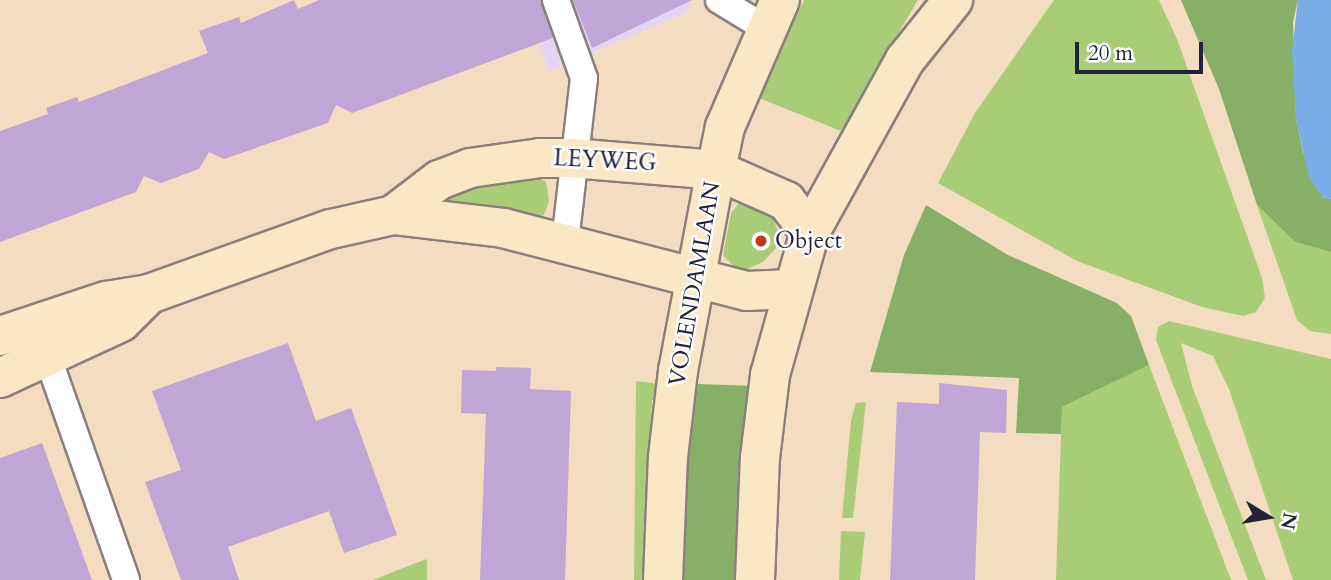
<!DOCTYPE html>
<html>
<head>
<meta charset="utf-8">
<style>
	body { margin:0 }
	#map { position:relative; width:1331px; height:580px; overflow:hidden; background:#f4dcc0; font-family:Cardo,serif }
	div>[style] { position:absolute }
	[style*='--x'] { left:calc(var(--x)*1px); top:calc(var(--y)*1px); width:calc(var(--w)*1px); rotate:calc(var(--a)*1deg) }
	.built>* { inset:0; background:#e2d4f3 }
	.green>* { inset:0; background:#a9cd77 }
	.forest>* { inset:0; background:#86b068 }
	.water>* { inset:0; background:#7aace6 }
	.building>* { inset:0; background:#bea6d7 }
	.roads { filter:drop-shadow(2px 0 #8b7f7e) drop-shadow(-2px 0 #8b7f7e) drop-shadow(0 2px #8b7f7e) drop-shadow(0 -2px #8b7f7e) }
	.lane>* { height:26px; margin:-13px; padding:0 13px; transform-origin:13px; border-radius:13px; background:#fff }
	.secondary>* { height:38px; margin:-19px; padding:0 19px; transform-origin:19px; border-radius:19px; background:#fae7c3 }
	.dots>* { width:19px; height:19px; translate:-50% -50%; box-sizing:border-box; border:4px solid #fff; border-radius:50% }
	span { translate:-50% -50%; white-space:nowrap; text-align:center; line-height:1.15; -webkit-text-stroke:5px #fff; paint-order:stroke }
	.street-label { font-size:23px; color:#22223b }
	.poi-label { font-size:23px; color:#22223b }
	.left { translate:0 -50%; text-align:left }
	.north { position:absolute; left:1233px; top:482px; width:70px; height:70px; -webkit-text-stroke:5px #fff; paint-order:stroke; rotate:101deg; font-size:19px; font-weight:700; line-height:28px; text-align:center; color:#22223b }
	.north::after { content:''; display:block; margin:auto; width:24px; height:32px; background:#22223b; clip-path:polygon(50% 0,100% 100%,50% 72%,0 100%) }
	.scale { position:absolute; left:1075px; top:42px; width:128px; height:32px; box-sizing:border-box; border:4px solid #22223b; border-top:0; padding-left:9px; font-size:21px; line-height:24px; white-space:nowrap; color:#22223b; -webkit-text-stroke:5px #fff; paint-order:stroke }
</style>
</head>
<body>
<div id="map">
	<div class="built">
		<i style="clip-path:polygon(525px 0,692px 0,685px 13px,549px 71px)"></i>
	</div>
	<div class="green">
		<i style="clip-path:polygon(804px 0,918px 0,841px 131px,759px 98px)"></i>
		<i style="clip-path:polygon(1054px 0,1159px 0,1177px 39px,1262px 278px,1265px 298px,1256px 312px,1243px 316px,1202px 307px,1077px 261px,938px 183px,975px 113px)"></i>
		<i style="clip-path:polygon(532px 174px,546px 182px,549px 201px,544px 215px,533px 220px,443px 206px,437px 194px)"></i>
		<i style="clip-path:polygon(740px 202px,756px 203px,772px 216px,779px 234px,776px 248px,763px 262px,745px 270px,735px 268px,723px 255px,731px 213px)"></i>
		<i style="clip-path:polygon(1257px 205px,1295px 242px,1331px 252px,1331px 334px,1310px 331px,1297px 320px)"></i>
		<i style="clip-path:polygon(1169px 321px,1331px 359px,1331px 580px,1293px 580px,1229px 389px,1213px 356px,1181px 343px,1192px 386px,1266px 580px,1248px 580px,1156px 340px,1158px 327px)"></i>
		<i style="clip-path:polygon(1149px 365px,1231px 580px,1056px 580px,1062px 407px)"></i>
		<i style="clip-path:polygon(636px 381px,666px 385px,664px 402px,652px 400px,642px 580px,634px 580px)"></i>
		<i style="clip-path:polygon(866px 402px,853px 518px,842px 518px,851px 421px,856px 403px)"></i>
		<i style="clip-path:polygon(841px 531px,865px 532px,860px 580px,839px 580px)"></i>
		<i style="clip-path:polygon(427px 559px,427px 580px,373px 580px,416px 563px)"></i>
	</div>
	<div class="forest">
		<i style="clip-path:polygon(1181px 0,1298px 0,1293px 22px,1296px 118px,1303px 152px,1323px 197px,1331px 199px,1331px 252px,1295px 242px,1257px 205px,1219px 89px)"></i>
		<i style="clip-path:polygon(926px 205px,1008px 255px,1117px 303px,1131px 316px,1149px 365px,1062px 407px,1061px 434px,1016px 433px,1019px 378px,870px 372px,904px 255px)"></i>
		<i style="clip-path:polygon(698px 384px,755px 386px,742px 580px,682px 580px,687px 459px)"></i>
	</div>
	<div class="water">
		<i style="clip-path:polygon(1298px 0,1331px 0,1331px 199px,1323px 197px,1309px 178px,1296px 118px,1292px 51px)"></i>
	</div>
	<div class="building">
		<i style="clip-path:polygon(294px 0,298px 9px,319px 0,541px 0,553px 38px,352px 113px,336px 105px,328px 123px,224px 159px,209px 152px,199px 169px,161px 183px,144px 176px,136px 192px,0 242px,0 131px,48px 114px,46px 108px,77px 97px,79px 102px,208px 53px,199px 31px,239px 17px,241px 23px)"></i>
		<i style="clip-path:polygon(573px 0,692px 0,592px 48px)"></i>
		<i style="clip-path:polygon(288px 343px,316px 421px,351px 408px,397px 535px,344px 553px,329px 511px,228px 547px,239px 580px,181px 580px,145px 482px,181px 470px,152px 391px)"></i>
		<i style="clip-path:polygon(496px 367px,531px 368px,530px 389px,571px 391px,565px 580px,480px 580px,486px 414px,461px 413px,462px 370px,496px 371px)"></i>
		<i style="clip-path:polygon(939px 383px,1007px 390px,1006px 433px,980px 432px,975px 580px,890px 580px,897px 402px,939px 404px)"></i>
		<i style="clip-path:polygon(42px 443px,92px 580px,0 580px,0 458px)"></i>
	</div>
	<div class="roads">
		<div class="lane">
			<i style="--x:556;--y:0;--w:83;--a:70.3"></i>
			<i style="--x:584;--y:78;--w:166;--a:96.6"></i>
			<i style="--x:719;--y:0;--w:54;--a:31.3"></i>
			<i style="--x:42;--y:341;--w:253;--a:70.6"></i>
		</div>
		<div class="secondary">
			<i style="--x:393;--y:215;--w:58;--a:-37.3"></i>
			<i style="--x:439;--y:180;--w:33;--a:-21"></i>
			<i style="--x:470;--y:168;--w:71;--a:-8.1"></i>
			<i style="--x:540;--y:158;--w:31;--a:0"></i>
			<i style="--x:571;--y:158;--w:145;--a:4.7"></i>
			<i style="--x:716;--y:170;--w:77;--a:23.9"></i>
			<i style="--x:786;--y:201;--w:39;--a:52"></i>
			<i style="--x:0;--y:336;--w:112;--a:-18.3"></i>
			<i style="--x:106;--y:301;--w:44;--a:-9.2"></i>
			<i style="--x:149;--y:294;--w:193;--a:-19.7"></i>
			<i style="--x:331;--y:229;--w:64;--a:-12.7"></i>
			<i style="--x:393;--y:215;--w:111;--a:6.7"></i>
			<i style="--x:503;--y:228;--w:252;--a:14.5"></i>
			<i style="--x:747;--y:291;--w:44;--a:-2.6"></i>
			<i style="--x:0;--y:378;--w:133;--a:-24.8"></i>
			<i style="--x:121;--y:322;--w:40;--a:-45"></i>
			<i style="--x:663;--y:580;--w:123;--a:-87.7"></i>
			<i style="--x:668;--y:457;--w:87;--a:-83.4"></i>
			<i style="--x:678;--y:371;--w:205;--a:-79.3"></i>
			<i style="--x:716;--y:170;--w:44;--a:-78.2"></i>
			<i style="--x:725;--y:127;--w:138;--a:-66.6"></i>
			<i style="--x:755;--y:580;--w:122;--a:-87.7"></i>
			<i style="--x:760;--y:458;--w:84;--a:-83.1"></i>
			<i style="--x:770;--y:375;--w:148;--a:-74.4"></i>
			<i style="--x:810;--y:232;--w:196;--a:-61.1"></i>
			<i style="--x:905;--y:60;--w:77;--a:-51.3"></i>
		</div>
	</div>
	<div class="dots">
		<i style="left:761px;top:241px;background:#c8321e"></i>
	</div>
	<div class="street-label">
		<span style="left:605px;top:161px;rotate:3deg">LEYWEG</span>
		<span style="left:695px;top:284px;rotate:-80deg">VOLENDAMLAAN</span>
	</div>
	<div class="poi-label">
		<span class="left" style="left:775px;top:241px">Object</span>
	</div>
	<div class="north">N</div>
	<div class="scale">20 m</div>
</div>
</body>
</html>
